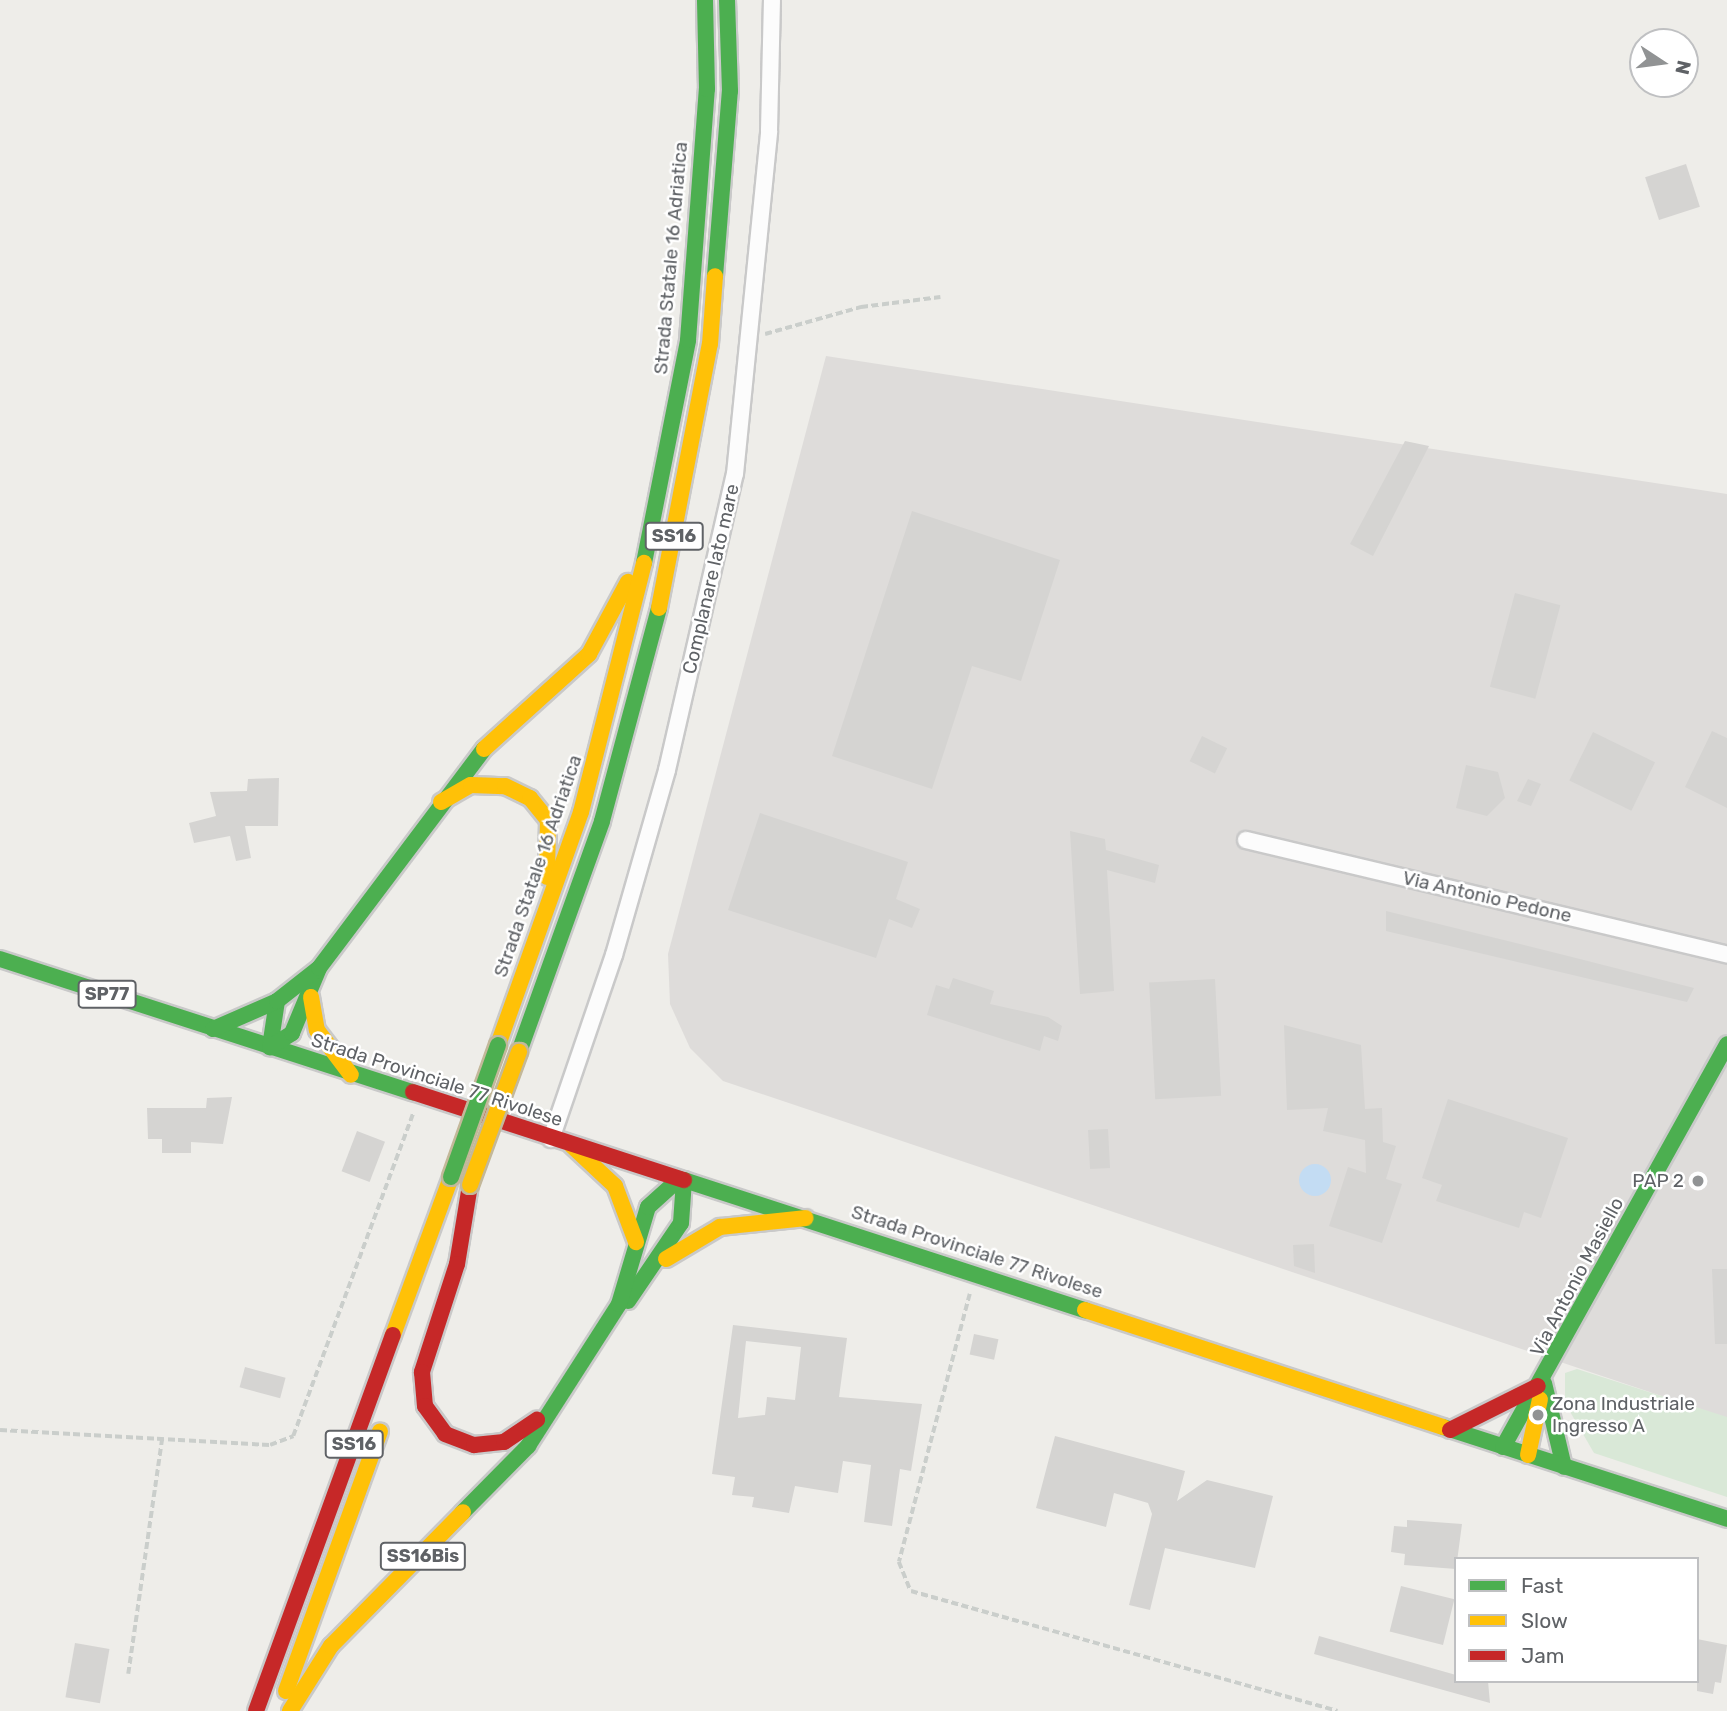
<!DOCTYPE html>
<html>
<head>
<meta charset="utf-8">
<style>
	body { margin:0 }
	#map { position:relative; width:1727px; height:1711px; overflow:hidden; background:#eeede9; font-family:Rubik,sans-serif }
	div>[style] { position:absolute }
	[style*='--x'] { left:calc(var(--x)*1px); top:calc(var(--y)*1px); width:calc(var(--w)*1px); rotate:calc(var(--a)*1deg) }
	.industrial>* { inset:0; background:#dedcda }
	.green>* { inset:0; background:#d9e8d7 }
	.water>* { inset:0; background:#c3dcf3 }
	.round { border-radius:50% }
	.building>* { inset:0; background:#d5d4d2; transform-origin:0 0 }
	.path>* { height:3.5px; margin-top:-1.75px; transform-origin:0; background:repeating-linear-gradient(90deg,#cacecb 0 7px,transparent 0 10.5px) }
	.roads { filter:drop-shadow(2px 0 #c9c9c9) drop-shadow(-2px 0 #c9c9c9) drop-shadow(0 2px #c9c9c9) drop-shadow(0 -2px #c9c9c9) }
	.street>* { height:16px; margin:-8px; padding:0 8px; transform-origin:8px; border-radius:8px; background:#fcfcfc }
	.fast>* { height:16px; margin:-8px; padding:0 8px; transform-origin:8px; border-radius:8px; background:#4caf50 }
	.slow>* { height:16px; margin:-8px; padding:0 8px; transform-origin:8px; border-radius:8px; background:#ffc107 }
	.jam>* { height:16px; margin:-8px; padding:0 8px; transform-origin:8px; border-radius:8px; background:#c62828 }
	.bridges { filter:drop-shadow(2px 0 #c3b89a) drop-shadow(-2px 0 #c3b89a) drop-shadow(0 2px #c3b89a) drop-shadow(0 -2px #c3b89a) }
	.fast-bridge>* { height:16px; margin:-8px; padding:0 8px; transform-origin:8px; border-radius:8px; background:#4caf50 }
	.slow-bridge>* { height:16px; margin:-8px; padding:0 8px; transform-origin:8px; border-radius:8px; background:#ffc107 }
	.dots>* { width:19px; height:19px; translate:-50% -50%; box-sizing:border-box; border:4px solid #fff; border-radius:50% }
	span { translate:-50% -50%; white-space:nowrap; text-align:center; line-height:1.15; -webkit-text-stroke:5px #fff; paint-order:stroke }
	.shield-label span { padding:2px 5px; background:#fff; border:2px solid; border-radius:5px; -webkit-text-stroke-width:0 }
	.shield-label { font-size:18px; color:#5f6266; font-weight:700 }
	.street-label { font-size:19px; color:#5f6266 }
	.poi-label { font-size:19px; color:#5f6266 }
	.right { translate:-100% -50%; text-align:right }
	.left { translate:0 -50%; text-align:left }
	.legend { position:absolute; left:1454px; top:1557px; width:245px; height:126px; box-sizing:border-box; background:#fff; border:2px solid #bfc0c2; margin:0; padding:9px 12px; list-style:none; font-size:21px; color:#5f6266 }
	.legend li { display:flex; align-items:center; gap:14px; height:35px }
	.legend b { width:35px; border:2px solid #bfc0c2 }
	.north { position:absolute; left:1629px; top:28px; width:70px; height:70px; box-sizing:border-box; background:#fff; border:2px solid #bfc0c2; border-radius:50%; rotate:103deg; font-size:19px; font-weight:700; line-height:28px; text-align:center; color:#5f6266 }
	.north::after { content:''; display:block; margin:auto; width:24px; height:32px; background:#919394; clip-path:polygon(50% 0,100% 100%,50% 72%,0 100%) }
</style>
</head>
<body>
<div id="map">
	<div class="industrial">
		<i style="clip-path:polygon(826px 356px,1727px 494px,1727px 1418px,723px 1081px,690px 1048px,670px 1004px,668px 954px)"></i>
	</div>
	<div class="green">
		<i style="clip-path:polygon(1577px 1369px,1727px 1417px,1727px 1497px,1594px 1453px,1565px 1403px,1565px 1373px)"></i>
	</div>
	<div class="water">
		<i class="round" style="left:1299px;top:1164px;width:32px;height:32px"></i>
	</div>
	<div class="building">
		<i style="left:1686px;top:164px;width:45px;height:43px;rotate:72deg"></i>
		<i style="clip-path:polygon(1405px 441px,1429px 446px,1373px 556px,1350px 544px)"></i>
		<i style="clip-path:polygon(912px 511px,1060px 560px,1021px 681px,972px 666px,932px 789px,832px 756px)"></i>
		<i style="left:1515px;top:593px;width:47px;height:97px;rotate:15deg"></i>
		<i style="clip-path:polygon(1712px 731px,1727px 738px,1727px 808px,1685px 787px)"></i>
		<i style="left:1593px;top:732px;width:69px;height:54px;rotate:26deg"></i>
		<i style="left:1202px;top:736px;width:28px;height:28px;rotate:26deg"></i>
		<i style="clip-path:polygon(1466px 765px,1498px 772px,1505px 798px,1487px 816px,1456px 808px)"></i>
		<i style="clip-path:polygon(279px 778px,278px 826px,245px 826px,251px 858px,236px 861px,230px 836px,194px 843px,189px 823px,216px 816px,210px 792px,247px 791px,248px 779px)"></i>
		<i style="clip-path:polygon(1528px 779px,1541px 784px,1531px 806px,1517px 801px)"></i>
		<i style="clip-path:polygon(760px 813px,908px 862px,896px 899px,920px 909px,912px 928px,889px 919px,876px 958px,728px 910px)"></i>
		<i style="clip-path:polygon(1070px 831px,1105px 839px,1106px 850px,1159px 865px,1155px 883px,1107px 870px,1114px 991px,1080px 994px)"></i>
		<i style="clip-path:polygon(1386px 911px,1564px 955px,1694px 988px,1687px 1002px,1386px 931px)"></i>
		<i style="clip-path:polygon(953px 978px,994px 991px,990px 1004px,1048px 1017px,1062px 1026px,1058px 1041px,1044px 1036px,1040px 1051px,927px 1015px,936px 985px,949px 989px)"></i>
		<i style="left:1215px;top:979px;width:117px;height:66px;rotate:87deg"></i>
		<i style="clip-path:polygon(1284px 1025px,1361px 1045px,1365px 1109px,1382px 1108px,1383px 1142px,1396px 1146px,1386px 1179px,1402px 1184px,1382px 1243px,1329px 1226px,1348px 1167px,1366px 1173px,1365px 1140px,1323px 1131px,1328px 1108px,1287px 1110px)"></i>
		<i style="clip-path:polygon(232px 1097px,223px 1144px,191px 1142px,191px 1153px,162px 1153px,162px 1139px,148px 1139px,147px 1108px,206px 1108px,207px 1098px)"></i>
		<i style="clip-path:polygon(1448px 1099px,1568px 1138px,1541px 1218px,1524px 1212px,1519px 1228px,1436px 1201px,1442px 1185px,1422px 1178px)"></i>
		<i style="left:1108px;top:1129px;width:39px;height:20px;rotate:87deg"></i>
		<i style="left:357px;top:1131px;width:30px;height:43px;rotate:21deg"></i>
		<i style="clip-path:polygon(1314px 1244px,1315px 1273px,1294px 1266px,1293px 1245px)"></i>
		<i style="clip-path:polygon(1712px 1269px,1727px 1269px,1727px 1344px,1715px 1344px)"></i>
		<i style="clip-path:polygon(evenodd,733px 1325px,847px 1338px,839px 1397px,922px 1404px,911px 1471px,900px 1469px,892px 1526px,864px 1522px,871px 1465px,843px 1461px,838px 1493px,795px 1486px,789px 1513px,752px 1507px,754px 1497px,732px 1495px,735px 1477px,712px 1474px,733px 1325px,746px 1341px,801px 1347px,795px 1400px,767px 1397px,765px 1415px,738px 1418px,746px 1341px)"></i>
		<i style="left:974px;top:1334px;width:25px;height:21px;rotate:12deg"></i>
		<i style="left:245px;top:1367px;width:42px;height:21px;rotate:15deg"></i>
		<i style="clip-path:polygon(1055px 1436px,1185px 1471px,1177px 1501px,1207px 1480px,1273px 1496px,1255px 1568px,1165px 1548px,1150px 1610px,1129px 1605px,1152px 1514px,1148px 1503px,1114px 1493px,1106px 1527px,1036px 1508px)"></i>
		<i style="clip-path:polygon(1407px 1520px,1462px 1524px,1456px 1569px,1404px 1565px,1405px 1554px,1391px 1552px,1394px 1526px,1407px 1527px)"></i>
		<i style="left:1401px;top:1586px;width:55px;height:47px;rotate:14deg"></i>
		<i style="clip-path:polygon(1319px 1636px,1456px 1675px,1456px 1681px,1488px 1681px,1490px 1703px,1314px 1654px)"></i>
		<i style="clip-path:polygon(1697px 1639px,1727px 1645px,1721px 1683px,1715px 1682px,1713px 1694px,1697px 1691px)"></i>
		<i style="left:75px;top:1643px;width:35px;height:55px;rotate:10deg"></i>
	</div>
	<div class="path">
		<i style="--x:765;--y:334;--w:100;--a:-15.7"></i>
		<i style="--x:861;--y:307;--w:80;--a:-7.2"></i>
		<i style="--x:970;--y:1294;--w:277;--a:104.8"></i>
		<i style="--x:899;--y:1562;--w:31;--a:68"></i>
		<i style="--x:911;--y:1591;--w:443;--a:15.7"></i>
		<i style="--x:0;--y:1430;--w:270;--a:3.2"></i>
		<i style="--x:270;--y:1445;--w:25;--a:-21"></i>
		<i style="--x:293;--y:1436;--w:345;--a:-69.6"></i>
		<i style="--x:128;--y:1674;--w:238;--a:-81.8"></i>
	</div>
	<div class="roads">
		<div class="street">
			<i style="--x:1246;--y:840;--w:495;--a:13.4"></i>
			<i style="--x:551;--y:1139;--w:194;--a:-71.1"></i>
			<i style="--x:614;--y:955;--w:192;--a:-74"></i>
			<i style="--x:667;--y:770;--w:304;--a:-77.1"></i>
			<i style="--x:735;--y:474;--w:345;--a:-84.3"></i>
			<i style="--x:769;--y:131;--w:131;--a:-88.7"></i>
		</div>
		<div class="fast">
			<i style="--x:715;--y:276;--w:186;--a:-85.4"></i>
			<i style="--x:730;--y:91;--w:91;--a:-91.9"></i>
			<i style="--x:644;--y:563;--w:227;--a:-78.8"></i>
			<i style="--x:688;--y:340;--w:252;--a:-85.7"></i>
			<i style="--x:707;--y:89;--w:89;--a:-91.3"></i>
			<i style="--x:0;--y:959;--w:434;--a:17.9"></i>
			<i style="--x:277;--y:1001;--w:47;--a:98.7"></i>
			<i style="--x:270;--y:1047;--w:26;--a:-32"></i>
			<i style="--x:292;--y:1033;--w:70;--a:-67.4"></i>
			<i style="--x:213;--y:1029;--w:70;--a:-23.6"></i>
			<i style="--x:277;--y:1001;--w:53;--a:-38.2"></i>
			<i style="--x:319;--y:968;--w:274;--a:-53"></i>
			<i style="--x:519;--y:1052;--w:245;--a:-70.2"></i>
			<i style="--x:602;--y:821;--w:220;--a:-75"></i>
			<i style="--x:684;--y:1180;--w:422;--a:18"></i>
			<i style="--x:628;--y:1301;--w:94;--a:-55.8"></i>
			<i style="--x:681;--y:1223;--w:43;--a:-86"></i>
			<i style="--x:1544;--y:1383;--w:86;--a:76.6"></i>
			<i style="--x:1443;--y:1427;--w:299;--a:17.9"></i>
			<i style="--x:1503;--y:1447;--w:461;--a:-60.9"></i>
			<i style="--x:463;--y:1512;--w:93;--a:-45.4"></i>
			<i style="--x:528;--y:1446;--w:169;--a:-57.3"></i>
			<i style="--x:619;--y:1304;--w:101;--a:-73.4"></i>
			<i style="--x:648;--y:1207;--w:42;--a:-42.1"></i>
		</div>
		<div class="slow">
			<i style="--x:659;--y:608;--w:269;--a:-79.1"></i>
			<i style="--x:710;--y:344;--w:68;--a:-85.8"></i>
			<i style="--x:484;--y:749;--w:142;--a:-42.1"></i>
			<i style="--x:589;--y:654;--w:82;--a:-61.6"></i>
			<i style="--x:441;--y:802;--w:34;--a:-30"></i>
			<i style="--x:471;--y:785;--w:34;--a:2"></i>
			<i style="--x:505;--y:786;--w:28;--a:26"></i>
			<i style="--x:530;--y:798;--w:28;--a:51"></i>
			<i style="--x:548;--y:820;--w:57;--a:91"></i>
			<i style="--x:311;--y:997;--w:34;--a:80"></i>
			<i style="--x:317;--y:1030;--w:56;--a:52.9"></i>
			<i style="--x:498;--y:1045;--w:247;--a:-70.4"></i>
			<i style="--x:581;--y:812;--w:257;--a:-75.8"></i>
			<i style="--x:571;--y:1145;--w:60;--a:43"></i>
			<i style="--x:615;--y:1186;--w:60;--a:69.4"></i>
			<i style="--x:666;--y:1259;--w:63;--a:-30.7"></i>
			<i style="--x:720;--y:1227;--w:86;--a:-6"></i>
			<i style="--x:1085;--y:1310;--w:377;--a:18.1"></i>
			<i style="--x:393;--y:1335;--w:168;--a:-69.8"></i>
			<i style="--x:1528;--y:1455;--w:57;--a:-77.9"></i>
			<i style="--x:286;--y:1691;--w:276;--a:-70.1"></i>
			<i style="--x:290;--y:1711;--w:77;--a:-57.8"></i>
			<i style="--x:331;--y:1646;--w:188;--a:-45.4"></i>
		</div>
		<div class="jam">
			<i style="--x:413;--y:1092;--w:285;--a:18"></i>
			<i style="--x:470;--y:1185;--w:80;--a:99.3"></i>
			<i style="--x:457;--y:1264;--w:114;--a:108"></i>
			<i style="--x:422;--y:1372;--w:34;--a:85"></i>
			<i style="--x:425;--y:1406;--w:34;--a:54"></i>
			<i style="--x:445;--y:1434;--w:31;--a:21"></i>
			<i style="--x:474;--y:1445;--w:30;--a:-6"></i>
			<i style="--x:504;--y:1442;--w:40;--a:-34"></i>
			<i style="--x:1450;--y:1430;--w:98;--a:-26.6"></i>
			<i style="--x:256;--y:1711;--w:400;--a:-70"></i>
		</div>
	</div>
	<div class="bridges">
		<div class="fast-bridge">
			<i style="--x:451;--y:1177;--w:140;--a:-70.4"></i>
		</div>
		<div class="slow-bridge">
			<i style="--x:470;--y:1185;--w:142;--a:-69.8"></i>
		</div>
	</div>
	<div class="dots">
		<i style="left:1698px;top:1181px;background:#919394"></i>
		<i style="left:1538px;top:1415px;background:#919394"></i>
	</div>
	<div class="shield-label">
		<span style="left:674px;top:536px">SS16</span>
		<span style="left:107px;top:994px">SP77</span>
		<span style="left:354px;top:1444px">SS16</span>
		<span style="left:423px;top:1556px">SS16Bis</span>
	</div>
	<div class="street-label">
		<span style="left:671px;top:258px;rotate:-85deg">Strada Statale 16 Adriatica</span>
		<span style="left:711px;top:579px;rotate:-77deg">Complanare lato mare</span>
		<span style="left:538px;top:866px;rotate:-71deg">Strada Statale 16 Adriatica</span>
		<span style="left:1487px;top:897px;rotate:13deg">Via Antonio Pedone</span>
		<span style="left:437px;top:1080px;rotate:18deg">Strada Provinciale 77 Rivolese</span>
		<span style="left:977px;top:1252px;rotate:18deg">Strada Provinciale 77 Rivolese</span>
		<span style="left:1577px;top:1277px;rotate:-62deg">Via Antonio Masiello</span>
	</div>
	<div class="poi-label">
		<span class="right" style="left:1684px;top:1181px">PAP 2</span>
		<span class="left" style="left:1552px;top:1415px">Zona Industriale<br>Ingresso A</span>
	</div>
	<ul class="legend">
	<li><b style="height:9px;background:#4caf50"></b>Fast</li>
	<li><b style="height:9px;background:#ffc107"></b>Slow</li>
	<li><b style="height:9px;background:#c62828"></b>Jam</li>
	</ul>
	<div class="north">N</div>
</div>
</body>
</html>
